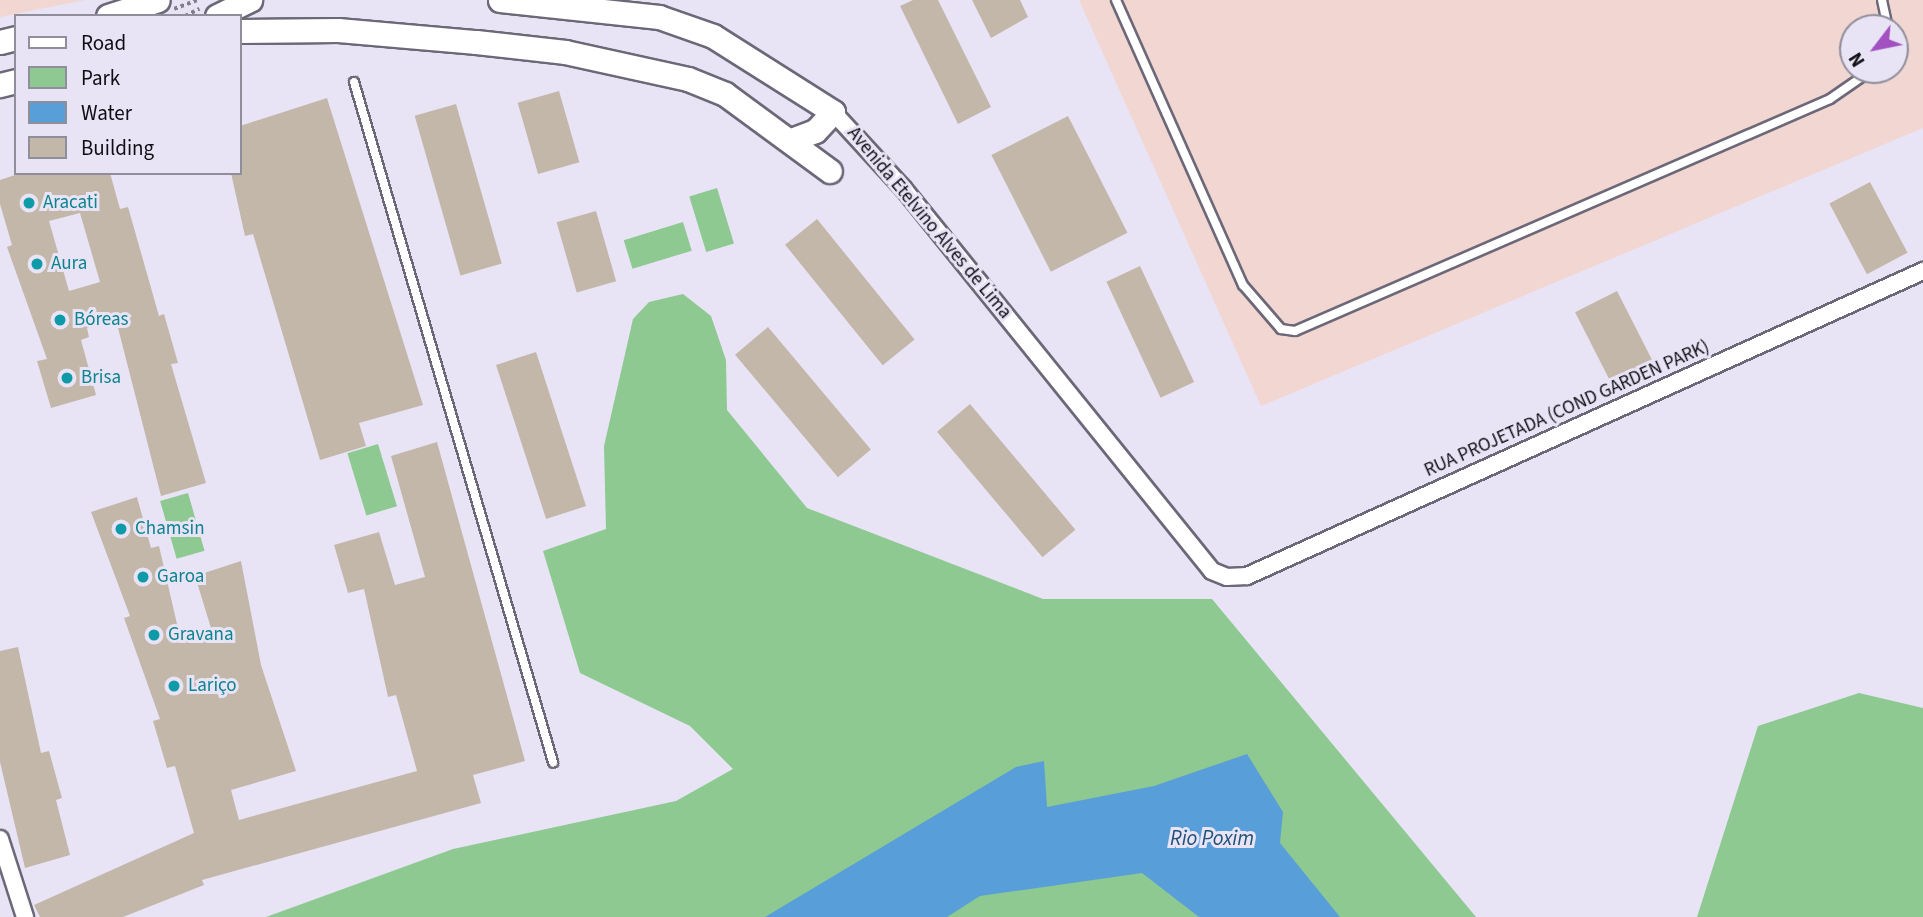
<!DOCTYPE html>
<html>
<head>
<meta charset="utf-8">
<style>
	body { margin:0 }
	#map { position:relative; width:1923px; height:917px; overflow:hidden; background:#e8e4f6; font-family:"Source Sans 3",sans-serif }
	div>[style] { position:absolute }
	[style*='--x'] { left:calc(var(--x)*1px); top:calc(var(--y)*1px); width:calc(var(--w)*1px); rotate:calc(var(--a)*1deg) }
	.industrial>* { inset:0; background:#f1d6d2 }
	.green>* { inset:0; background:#8dc991; transform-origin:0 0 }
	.water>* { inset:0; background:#589ed8 }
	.building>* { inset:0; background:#c3b7a9; transform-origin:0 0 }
	.path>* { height:3.5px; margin-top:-1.75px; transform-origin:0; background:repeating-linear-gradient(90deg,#817e8a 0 3.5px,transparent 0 7px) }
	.roads { filter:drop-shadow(2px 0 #6c6877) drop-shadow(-2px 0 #6c6877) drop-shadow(0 2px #6c6877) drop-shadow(0 -2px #6c6877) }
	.lane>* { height:8px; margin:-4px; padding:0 4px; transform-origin:4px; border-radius:4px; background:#fff }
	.street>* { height:16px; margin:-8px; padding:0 8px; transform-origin:8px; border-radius:8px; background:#fff }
	.secondary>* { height:23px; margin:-11.5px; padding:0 11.5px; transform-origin:11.5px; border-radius:11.5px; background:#fff }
	.dots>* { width:19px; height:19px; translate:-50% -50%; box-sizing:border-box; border:4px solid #e8e4f6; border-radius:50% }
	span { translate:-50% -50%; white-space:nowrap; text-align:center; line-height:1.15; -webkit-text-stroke:6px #e8e4f6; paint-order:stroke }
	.culture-label { font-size:19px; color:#0d838f }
	.left { translate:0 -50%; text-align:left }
	.street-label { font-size:19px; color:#0f0e13 }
	.water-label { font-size:21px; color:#21537a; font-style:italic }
	.legend { position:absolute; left:14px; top:14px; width:228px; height:161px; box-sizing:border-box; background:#e8e4f6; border:2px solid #918e9b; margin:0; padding:9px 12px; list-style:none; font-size:21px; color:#0f0e13 }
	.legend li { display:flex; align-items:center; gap:14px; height:35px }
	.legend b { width:35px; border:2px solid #918e9b }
	.north { position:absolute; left:1839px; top:14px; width:70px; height:70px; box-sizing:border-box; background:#e8e4f6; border:2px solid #918e9b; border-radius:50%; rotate:238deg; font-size:19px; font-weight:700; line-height:28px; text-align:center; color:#0f0e13 }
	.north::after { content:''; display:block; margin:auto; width:24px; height:32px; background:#a351c0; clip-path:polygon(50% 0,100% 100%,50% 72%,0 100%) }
</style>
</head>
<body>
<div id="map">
	<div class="industrial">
		<i style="clip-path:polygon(0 0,85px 0,0 17px)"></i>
		<i style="clip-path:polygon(evenodd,1079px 0,1923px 0,1923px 128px,1261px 406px,1079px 0,1853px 28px,1895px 28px,1895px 70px,1853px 70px,1853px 28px)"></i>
	</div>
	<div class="green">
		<i style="left:717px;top:188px;width:58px;height:29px;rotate:73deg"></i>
		<i style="left:683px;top:222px;width:30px;height:62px;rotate:73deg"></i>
		<i style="clip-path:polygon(683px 294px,711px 316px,726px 360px,727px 410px,807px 508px,1043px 599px,1212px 599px,1476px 917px,266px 917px,453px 849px,676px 801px,733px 769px,690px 726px,580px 673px,543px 551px,606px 529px,604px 446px,633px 319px,649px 302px)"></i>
		<i style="left:378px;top:444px;width:65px;height:32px;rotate:73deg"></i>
		<i style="left:188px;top:493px;width:60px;height:29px;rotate:74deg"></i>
		<i style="clip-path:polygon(1859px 693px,1923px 708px,1923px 917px,1697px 917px,1758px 726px)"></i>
	</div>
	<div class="water">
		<i style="clip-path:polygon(1247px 754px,1283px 812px,1280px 843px,1340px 917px,1199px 917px,1142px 873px,980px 896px,947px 917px,765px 917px,1016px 767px,1044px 761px,1047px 807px,1154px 786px)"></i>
	</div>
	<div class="building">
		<i style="clip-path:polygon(913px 0,938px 0,991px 107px,958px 124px,900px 6px)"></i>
		<i style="clip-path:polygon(972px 0,1020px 0,1028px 17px,991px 38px)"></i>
		<i style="left:559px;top:91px;width:74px;height:43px;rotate:74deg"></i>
		<i style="clip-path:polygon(327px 98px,423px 405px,359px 423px,366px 446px,320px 460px,253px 234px,245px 236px,231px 173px,240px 173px,240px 126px)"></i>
		<i style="left:456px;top:104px;width:166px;height:43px;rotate:74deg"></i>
		<i style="left:1068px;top:116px;width:131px;height:86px;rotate:63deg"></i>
		<i style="clip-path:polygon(evenodd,21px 173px,110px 173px,120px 209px,128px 207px,159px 316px,164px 314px,178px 363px,171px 364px,206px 483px,161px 496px,116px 320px,87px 328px,89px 337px,81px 340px,96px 395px,51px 408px,37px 361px,47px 359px,7px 247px,12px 245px,0 204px,0 180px,21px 173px,80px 213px,100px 282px,69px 291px,49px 221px,80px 213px)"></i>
		<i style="left:1870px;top:182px;width:80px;height:46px;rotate:62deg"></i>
		<i style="left:596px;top:211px;width:73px;height:41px;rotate:74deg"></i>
		<i style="left:817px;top:219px;width:155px;height:41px;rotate:51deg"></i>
		<i style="left:1140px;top:266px;width:128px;height:37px;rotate:65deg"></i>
		<i style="left:1617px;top:291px;width:81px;height:47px;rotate:63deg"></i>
		<i style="left:768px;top:327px;width:160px;height:43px;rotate:50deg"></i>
		<i style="left:536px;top:352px;width:162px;height:42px;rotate:72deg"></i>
		<i style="left:970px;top:404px;width:164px;height:43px;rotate:50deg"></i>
		<i style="clip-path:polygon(437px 442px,525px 761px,473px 775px,481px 803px,202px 880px,204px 885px,123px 917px,40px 917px,34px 905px,194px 833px,175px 766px,167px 768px,153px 721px,160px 719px,124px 618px,130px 616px,91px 512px,137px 497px,151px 548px,159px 546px,180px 637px,211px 628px,195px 576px,241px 561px,261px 665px,296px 771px,231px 790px,239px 820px,417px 771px,396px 695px,388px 697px,364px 589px,348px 593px,334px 545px,379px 532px,395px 585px,425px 577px,391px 456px)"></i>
		<i style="clip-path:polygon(18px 647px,41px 753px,49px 751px,62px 798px,56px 800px,70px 855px,25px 868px,0 762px,0 651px)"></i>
	</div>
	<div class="path">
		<i style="--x:174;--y:9;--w:26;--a:-21"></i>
		<i style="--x:185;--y:16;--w:16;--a:-27"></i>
	</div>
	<div class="roads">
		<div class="lane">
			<i style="--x:1116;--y:0;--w:312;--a:66"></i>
			<i style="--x:1243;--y:285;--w:58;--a:49.2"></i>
			<i style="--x:1281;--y:329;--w:14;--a:8"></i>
			<i style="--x:1295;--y:331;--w:583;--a:-23.44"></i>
			<i style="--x:1830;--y:99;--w:51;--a:-34.6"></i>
			<i style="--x:1882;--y:0;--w:29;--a:78"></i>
			<i style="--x:354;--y:82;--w:709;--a:73.69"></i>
		</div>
		<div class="street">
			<i style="--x:833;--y:112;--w:103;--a:47.4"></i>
			<i style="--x:903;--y:188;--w:492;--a:51.1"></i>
			<i style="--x:1212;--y:571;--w:16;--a:22"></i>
			<i style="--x:1227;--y:577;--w:20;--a:-3"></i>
			<i style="--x:1247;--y:576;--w:742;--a:-24.28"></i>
			<i style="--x:0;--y:839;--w:82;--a:72.2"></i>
		</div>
		<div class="secondary">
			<i style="--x:500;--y:0;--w:160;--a:6.1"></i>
			<i style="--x:659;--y:17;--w:57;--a:19.4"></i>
			<i style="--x:713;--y:36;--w:142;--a:32.3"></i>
			<i style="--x:833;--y:112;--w:26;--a:133"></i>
			<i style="--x:815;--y:131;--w:26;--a:159"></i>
			<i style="--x:108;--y:16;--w:52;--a:-17.7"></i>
			<i style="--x:217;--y:16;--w:37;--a:-26"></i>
			<i style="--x:240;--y:31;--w:98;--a:-0.6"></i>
			<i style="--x:338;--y:30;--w:139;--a:5"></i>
			<i style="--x:476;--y:42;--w:90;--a:6.4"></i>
			<i style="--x:565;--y:52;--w:126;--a:12.4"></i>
			<i style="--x:688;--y:79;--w:40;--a:22"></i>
			<i style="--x:725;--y:94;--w:130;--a:36.3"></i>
			<i style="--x:0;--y:42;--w:16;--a:-14"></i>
			<i style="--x:0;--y:85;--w:16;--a:-14"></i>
		</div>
	</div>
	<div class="dots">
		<i style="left:29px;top:203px;background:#0f9aa8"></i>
		<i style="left:37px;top:264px;background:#0f9aa8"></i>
		<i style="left:60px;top:320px;background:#0f9aa8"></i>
		<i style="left:67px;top:378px;background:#0f9aa8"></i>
		<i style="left:121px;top:529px;background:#0f9aa8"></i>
		<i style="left:143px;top:577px;background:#0f9aa8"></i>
		<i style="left:154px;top:635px;background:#0f9aa8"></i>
		<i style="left:174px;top:686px;background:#0f9aa8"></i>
	</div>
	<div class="culture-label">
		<span class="left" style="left:43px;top:203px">Aracati</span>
		<span class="left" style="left:51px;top:264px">Aura</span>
		<span class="left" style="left:74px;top:320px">Bóreas</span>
		<span class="left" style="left:81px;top:378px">Brisa</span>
		<span class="left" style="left:135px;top:529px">Chamsin</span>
		<span class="left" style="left:157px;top:577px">Garoa</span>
		<span class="left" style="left:168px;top:635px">Gravana</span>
		<span class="left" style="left:188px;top:686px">Lariço</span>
	</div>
	<div class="street-label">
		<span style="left:929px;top:223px;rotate:50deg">Avenida Etelvino Alves de Lima</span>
		<span style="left:1567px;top:409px;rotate:-24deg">RUA PROJETADA (COND GARDEN PARK)</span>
	</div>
	<div class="water-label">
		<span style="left:1212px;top:838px">Rio Poxim</span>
	</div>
	<ul class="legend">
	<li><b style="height:9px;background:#fff"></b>Road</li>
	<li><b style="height:19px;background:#8dc991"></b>Park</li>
	<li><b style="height:19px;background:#589ed8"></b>Water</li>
	<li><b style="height:19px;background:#c3b7a9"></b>Building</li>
	</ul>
	<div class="north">N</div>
</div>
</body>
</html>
